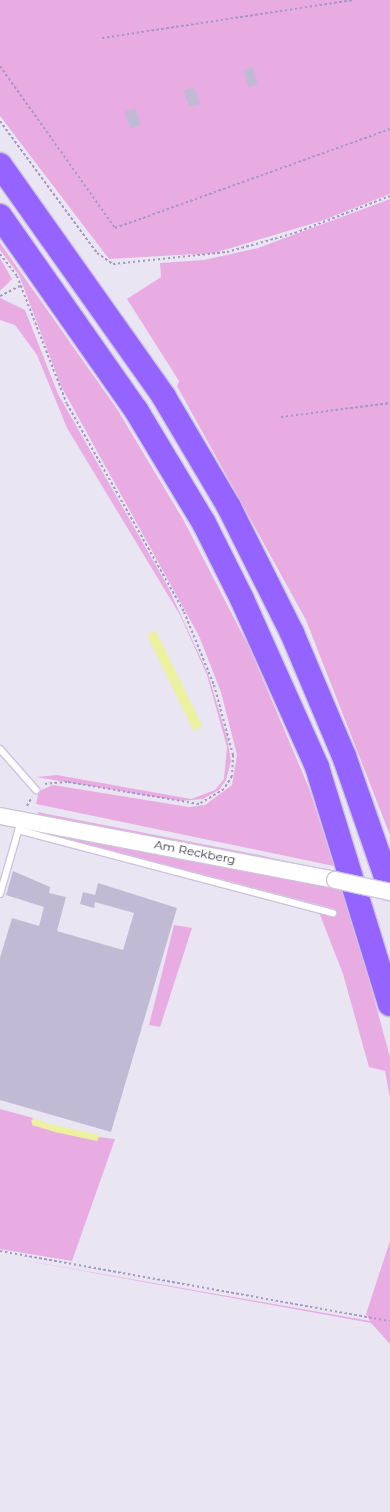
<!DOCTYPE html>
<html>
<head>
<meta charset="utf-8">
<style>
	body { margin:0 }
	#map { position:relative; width:390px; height:1512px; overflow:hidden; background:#eae5f3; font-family:Montserrat,sans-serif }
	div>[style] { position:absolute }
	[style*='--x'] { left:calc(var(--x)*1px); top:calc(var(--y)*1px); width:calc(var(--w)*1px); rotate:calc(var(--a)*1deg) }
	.green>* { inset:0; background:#e8ace2 }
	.water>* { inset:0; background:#ecf19f; transform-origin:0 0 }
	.building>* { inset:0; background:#c1bad5; transform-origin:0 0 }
	.path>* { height:2px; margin-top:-1px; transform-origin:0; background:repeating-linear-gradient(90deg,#a498c0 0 2.5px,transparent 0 5px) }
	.roads { filter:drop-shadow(1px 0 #ccc4dc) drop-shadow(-1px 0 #ccc4dc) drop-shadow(0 1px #ccc4dc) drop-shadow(0 -1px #ccc4dc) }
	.service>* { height:6px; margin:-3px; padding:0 3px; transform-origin:3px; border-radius:3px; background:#fff }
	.tertiary>* { height:16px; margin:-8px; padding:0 8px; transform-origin:8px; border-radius:8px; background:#fff }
	.motorway>* { height:24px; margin:-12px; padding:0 12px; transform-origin:12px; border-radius:12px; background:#9563ff }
	.bridges { filter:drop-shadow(1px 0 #ccc4dc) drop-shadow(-1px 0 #ccc4dc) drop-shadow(0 1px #ccc4dc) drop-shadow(0 -1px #ccc4dc) }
	.tertiary-bridge>* { height:16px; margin:-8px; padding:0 8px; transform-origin:8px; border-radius:8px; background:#fff }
	span { translate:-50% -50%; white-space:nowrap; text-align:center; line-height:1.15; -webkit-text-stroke:4px #fff; paint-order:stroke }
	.street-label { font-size:12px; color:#393445 }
</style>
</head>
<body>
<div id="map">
	<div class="green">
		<i style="clip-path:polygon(0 0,390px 0,390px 194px,321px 221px,214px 253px,109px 259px,0 116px)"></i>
		<i style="clip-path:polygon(390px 199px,390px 835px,306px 620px,177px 386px,179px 381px,127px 299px,161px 277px,160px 263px,204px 260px,258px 248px)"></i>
		<i style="clip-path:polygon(0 243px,117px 409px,184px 521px,250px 649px,309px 788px,334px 866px,36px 804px,39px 791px,53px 785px,189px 807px,205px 805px,232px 785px,237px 755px,221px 692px,199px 636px,61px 386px,19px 275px,0 250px)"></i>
		<i style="clip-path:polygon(0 258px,12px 279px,0 291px)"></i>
		<i style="clip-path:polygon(0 298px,25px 310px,58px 394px,167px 585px,208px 674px,227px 737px,231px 761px,226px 780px,219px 790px,203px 799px,181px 801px,36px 777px,57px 775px,191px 799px,215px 790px,224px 779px,227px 747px,207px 675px,180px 615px,67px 428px,37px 355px,15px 325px,0 320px)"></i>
		<i style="clip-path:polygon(37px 812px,259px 855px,335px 872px,40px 816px)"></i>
		<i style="clip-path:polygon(30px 829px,323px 883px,345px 892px,390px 1057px,390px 1097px,385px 1071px,369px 1067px,343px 974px,319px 912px,335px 916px,335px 909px)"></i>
		<i style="clip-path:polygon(174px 925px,192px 928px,160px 1027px,149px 1025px)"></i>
		<i style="clip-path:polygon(0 1109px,33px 1118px,31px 1122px,55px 1132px,115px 1139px,72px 1261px,0 1249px)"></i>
		<i style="clip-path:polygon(390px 1241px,390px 1344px,371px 1323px,0 1256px,370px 1321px,366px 1314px)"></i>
	</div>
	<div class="water">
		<i style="left:156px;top:631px;width:106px;height:10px;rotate:64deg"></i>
		<i style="clip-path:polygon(33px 1118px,50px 1124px,100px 1135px,97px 1141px,55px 1132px,32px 1125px)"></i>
	</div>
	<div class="building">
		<i style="left:253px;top:67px;width:18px;height:10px;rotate:74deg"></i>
		<i style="left:194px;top:87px;width:18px;height:11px;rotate:71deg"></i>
		<i style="left:135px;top:108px;width:18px;height:11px;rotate:71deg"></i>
		<i style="clip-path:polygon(13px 871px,50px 887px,49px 893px,66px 897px,57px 931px,123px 950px,134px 913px,95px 902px,94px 908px,80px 904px,83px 892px,95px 895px,98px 883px,177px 908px,111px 1132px,0 1100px,0 958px,12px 918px,39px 926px,44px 907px,6px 895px)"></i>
	</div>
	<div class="path">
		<i style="--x:102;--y:38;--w:254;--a:-8.6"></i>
		<i style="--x:0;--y:66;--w:199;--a:54.6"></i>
		<i style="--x:115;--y:228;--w:292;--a:-19.8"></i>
		<i style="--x:0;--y:121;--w:164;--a:53.7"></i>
		<i style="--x:97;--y:253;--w:19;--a:35"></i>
		<i style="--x:113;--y:264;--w:115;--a:-6"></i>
		<i style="--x:227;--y:252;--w:71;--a:-15.6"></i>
		<i style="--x:295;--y:233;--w:102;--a:-21.3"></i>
		<i style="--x:0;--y:254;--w:28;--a:52"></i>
		<i style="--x:17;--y:276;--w:137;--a:68.7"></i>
		<i style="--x:67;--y:404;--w:239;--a:60.6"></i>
		<i style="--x:184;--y:612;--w:79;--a:67.7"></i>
		<i style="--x:214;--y:685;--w:73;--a:74.8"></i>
		<i style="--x:233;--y:755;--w:21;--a:93"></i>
		<i style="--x:232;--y:776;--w:15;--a:122"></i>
		<i style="--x:224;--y:789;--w:29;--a:149"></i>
		<i style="--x:199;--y:804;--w:134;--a:-170.5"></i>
		<i style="--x:67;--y:782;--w:24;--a:175"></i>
		<i style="--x:0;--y:296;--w:22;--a:-27"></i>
		<i style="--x:281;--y:417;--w:110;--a:-7.3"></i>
		<i style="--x:27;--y:806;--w:10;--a:-61"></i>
		<i style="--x:0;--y:1251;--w:396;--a:10.2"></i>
	</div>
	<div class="roads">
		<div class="service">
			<i style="--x:0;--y:749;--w:55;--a:48.7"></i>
			<i style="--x:18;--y:830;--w:326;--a:14.8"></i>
			<i style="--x:0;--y:894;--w:69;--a:-73.9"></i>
		</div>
		<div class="tertiary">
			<i style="--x:0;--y:816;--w:341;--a:10.8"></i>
		</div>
		<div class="motorway">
			<i style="--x:0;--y:165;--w:284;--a:54.7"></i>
			<i style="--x:164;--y:397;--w:128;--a:59.4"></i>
			<i style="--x:229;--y:507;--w:141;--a:63.4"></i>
			<i style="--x:292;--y:633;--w:134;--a:67.1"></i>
			<i style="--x:344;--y:756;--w:140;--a:70.8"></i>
			<i style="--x:0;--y:216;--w:237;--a:55"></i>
			<i style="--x:136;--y:410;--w:132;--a:59"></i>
			<i style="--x:204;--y:523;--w:85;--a:63.4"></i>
			<i style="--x:242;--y:599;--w:184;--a:65.9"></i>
			<i style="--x:317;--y:767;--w:248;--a:72.9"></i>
		</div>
	</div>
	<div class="bridges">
		<div class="tertiary-bridge">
			<i style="--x:335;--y:880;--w:56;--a:12.3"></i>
		</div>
	</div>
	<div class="street-label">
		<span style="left:195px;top:852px;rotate:11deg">Am Reckberg</span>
	</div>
</div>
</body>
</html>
